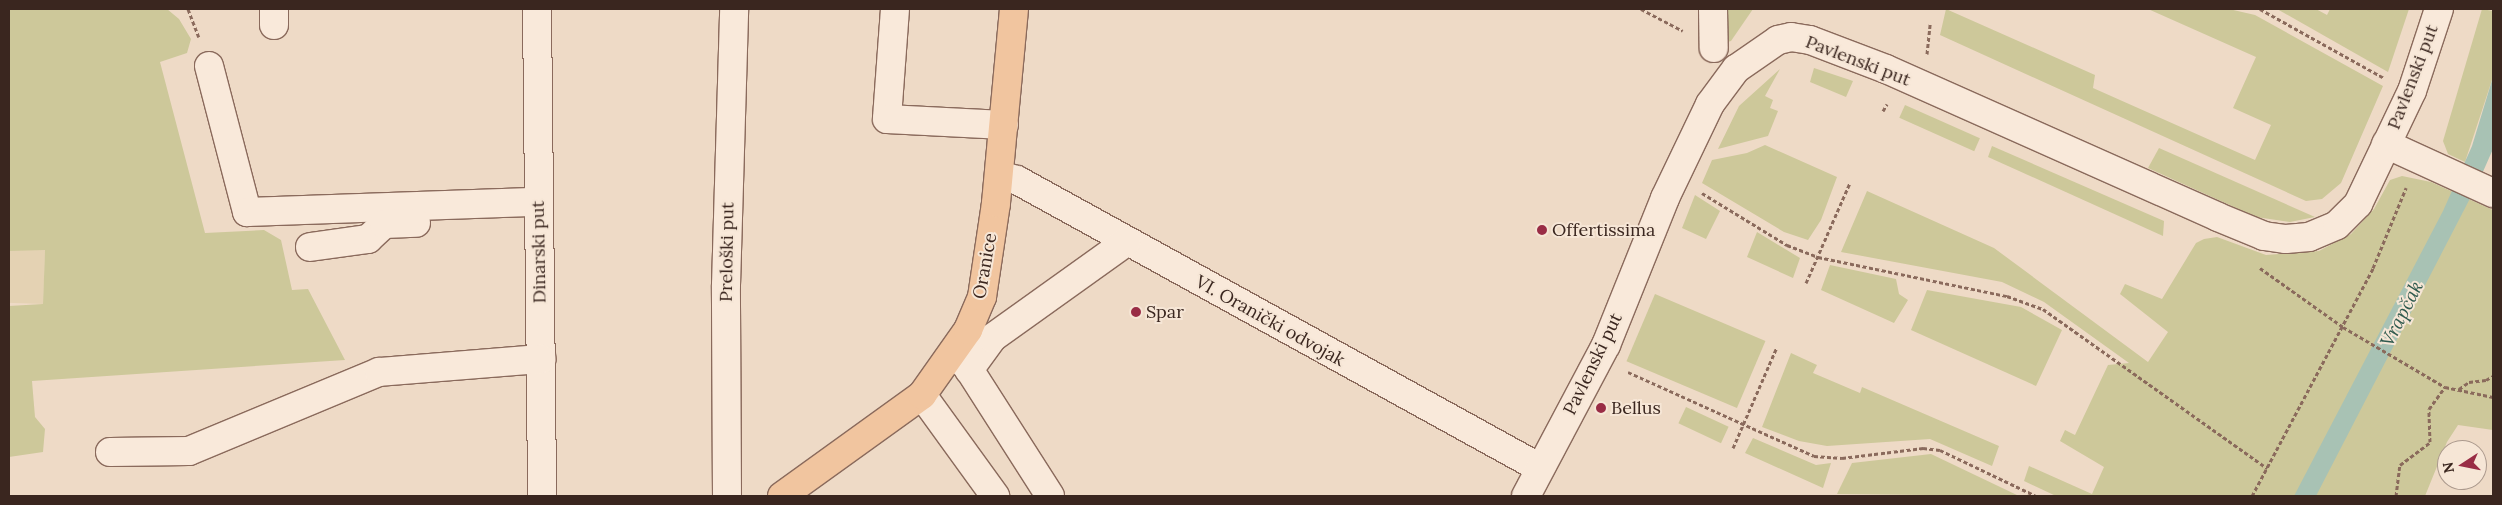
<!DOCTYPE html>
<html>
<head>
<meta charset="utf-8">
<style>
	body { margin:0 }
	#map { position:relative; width:2502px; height:505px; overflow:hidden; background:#eedac6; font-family:Lora,serif }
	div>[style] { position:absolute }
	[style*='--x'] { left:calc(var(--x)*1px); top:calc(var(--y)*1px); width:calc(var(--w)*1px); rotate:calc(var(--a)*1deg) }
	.farmland>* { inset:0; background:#e4d2b3; transform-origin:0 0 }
	.green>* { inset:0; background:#cdc89a; transform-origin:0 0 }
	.water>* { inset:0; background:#a8c2b4 }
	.path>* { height:3px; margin-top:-1.5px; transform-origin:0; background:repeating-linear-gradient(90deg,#8a6a5c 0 4px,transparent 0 6.5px) }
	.roads { filter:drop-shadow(1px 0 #8a6a5c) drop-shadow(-1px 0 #8a6a5c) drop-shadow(0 1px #8a6a5c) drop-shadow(0 -1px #8a6a5c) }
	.minor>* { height:28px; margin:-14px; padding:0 14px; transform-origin:14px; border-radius:14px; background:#f9e9da }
	.major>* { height:28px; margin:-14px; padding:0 14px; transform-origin:14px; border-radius:14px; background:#f1c59f }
	.dots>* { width:14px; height:14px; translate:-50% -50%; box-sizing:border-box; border:2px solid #f6e6d6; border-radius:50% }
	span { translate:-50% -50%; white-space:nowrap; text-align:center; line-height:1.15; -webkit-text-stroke:4px #f6e6d6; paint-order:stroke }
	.street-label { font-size:18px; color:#3a261f }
	.poi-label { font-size:18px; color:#3a261f }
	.left { translate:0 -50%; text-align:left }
	.water-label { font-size:19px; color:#2f5a4e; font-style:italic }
	.frame { position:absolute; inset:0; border:10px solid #3a261f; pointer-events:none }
	.north { position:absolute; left:2437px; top:440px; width:50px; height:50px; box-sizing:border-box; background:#f6e6d6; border:1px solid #ab998d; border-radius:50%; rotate:259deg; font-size:14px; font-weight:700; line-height:20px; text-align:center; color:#3a261f }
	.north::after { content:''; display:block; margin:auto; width:18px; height:22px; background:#992c45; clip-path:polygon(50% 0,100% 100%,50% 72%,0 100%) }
</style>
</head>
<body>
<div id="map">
	<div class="farmland">
		<i style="left:45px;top:250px;width:54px;height:36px;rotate:92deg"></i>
	</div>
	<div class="green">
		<i style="clip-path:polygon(9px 9px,167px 9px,179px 19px,191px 39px,187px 53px,160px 62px,205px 233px,264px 230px,281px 240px,292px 290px,308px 289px,345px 360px,32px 381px,35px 417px,45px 429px,43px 452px,9px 457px,9px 306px,43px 304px,45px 250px,9px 251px)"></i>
		<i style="clip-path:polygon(1725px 9px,1753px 9px,1731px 41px,1724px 43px)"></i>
		<i style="clip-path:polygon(1946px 9px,2095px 75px,2093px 88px,2255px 160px,2271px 125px,2233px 108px,2256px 57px,2148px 9px,2229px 9px,2255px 15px,2383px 86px,2341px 183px,2322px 199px,2306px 201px,1940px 35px)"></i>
		<i style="clip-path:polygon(2277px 9px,2316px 9px,2327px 15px,2330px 9px,2409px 9px,2388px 72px)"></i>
		<i style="clip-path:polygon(2482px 9px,2493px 11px,2493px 77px,2465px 162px,2448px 154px,2443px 141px)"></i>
		<i style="clip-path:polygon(1814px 68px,1853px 81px,1846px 97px,1810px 82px)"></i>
		<i style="clip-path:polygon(1780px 69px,1765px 96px,1773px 100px,1770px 108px,1778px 111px,1768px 136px,1718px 149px,1739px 106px)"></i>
		<i style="left:1905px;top:105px;width:82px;height:14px;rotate:24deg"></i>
		<i style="clip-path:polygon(1765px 145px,1837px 177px,1821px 220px,1808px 240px,1784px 232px,1702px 183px,1712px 160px,1747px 153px)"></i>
		<i style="clip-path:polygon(1992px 146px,2164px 221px,2163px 236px,1988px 157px)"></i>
		<i style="clip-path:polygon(2159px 148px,2315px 217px,2290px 222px,2256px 217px,2148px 168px)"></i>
		<i style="clip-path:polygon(2402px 176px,2431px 182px,2493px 210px,2493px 430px,2458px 425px,2447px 442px,2425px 496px,2056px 496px,2024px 481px,2029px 466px,2092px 494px,2104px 467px,2060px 441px,2065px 430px,2075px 435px,2108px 365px,2129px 363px,2044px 302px,2002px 282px,1841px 252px,1867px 191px,1994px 248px,2148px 362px,2168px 332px,2120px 294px,2125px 284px,2162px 299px,2196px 243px,2204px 239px,2217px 237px,2266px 255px,2319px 251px,2351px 234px,2374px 209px,2390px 180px)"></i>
		<i style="clip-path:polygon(1695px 195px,1720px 211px,1706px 239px,1682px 228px)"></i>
		<i style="clip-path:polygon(1757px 232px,1800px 258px,1793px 278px,1747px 257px)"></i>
		<i style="clip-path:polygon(1830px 265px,1896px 279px,1899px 294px,1908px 300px,1894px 323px,1821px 290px)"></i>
		<i style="clip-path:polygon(1927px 290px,2021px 307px,2062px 330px,2036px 386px,1911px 330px)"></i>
		<i style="left:1655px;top:294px;width:120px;height:73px;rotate:23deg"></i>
		<i style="clip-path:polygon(1791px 353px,1817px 365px,1813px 373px,1860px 393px,1862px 387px,1999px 446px,1992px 466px,1930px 439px,1827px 446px,1799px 441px,1762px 427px)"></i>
		<i style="left:1686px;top:407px;width:47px;height:18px;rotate:25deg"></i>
		<i style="clip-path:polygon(1753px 438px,1816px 465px,1831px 463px,1823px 488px,1745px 453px)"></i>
		<i style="clip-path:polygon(1931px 454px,2019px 496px,1837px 494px,1852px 463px)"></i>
	</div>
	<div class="water">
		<i style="clip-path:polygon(2493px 77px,2493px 149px,2478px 183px,2316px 496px,2294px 496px,2443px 211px,2472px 146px)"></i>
	</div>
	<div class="path">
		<i style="--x:188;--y:9;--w:30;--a:69"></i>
		<i style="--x:1641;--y:9;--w:47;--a:27.6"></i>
		<i style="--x:2260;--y:9;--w:142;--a:29.1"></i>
		<i style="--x:1927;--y:54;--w:30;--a:-84"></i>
		<i style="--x:1883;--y:111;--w:8;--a:-60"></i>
		<i style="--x:1702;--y:193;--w:100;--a:31.5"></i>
		<i style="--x:1787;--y:245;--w:33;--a:21"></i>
		<i style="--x:1818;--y:257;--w:193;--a:11.7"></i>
		<i style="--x:2007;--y:296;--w:38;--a:20"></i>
		<i style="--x:2043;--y:309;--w:275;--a:35.4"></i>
		<i style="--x:2260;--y:268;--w:102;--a:35.4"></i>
		<i style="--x:2343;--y:327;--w:118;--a:30.5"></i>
		<i style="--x:2445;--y:387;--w:49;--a:11.8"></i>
		<i style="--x:1806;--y:283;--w:109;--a:-66.3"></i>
		<i style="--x:1628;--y:372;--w:204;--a:24.3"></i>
		<i style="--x:1814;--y:456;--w:28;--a:4"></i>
		<i style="--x:1842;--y:458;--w:82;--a:-7"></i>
		<i style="--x:1923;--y:448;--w:17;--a:7"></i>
		<i style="--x:1940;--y:450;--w:106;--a:25.6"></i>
		<i style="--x:2459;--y:389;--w:12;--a:-35"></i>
		<i style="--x:2469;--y:382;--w:17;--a:-7"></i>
		<i style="--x:2486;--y:380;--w:8;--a:-30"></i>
		<i style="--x:1733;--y:448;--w:110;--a:-66.5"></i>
		<i style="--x:2252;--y:496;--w:258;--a:-62"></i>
		<i style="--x:2373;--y:268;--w:87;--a:-67.6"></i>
		<i style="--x:2396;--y:496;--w:31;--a:-83"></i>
		<i style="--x:2400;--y:465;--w:38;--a:-37"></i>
		<i style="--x:2430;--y:442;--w:33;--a:-92"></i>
		<i style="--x:2429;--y:409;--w:27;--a:-54"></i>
	</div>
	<div class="roads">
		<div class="minor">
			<i style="--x:274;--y:9;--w:16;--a:90"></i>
			<i style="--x:537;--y:9;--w:487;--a:89.4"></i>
			<i style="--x:895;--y:9;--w:110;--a:94.2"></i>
			<i style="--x:887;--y:119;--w:117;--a:2.9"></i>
			<i style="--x:1713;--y:9;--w:39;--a:89"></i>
			<i style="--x:209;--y:66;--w:151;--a:75.4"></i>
			<i style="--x:247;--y:212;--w:291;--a:-2"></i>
			<i style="--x:2386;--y:144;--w:118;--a:24.6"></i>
			<i style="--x:999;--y:175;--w:19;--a:16"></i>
			<i style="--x:1017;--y:180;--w:597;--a:28.84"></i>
			<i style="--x:310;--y:247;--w:59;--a:-7.9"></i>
			<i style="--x:368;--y:239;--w:22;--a:-43"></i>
			<i style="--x:384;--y:224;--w:32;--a:-2"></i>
			<i style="--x:956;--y:357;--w:14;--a:39"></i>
			<i style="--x:967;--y:366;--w:154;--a:57.4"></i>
			<i style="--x:969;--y:370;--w:39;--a:-54"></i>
			<i style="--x:992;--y:338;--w:165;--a:-35.6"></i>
			<i style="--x:922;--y:395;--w:125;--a:54.1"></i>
			<i style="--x:110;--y:452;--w:79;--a:-0.7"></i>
			<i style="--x:189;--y:451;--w:206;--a:-22.6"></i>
			<i style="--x:379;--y:372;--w:163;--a:-4.6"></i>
			<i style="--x:727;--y:496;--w:211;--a:-90.3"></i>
			<i style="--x:726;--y:285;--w:276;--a:-88.3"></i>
			<i style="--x:1526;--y:496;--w:171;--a:-62.1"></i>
			<i style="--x:1606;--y:345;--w:158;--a:-68.1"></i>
			<i style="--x:1665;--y:198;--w:104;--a:-64.4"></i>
			<i style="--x:1710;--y:104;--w:44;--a:-53.4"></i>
			<i style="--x:1736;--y:69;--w:51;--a:-34.6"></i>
			<i style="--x:1778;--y:40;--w:13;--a:-13"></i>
			<i style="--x:1791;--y:37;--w:19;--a:9"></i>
			<i style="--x:1810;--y:40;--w:81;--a:20.9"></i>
			<i style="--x:1886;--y:69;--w:363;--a:24"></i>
			<i style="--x:2218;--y:217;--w:50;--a:22.4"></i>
			<i style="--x:2264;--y:236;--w:22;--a:8"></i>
			<i style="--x:2286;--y:239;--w:23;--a:-5"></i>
			<i style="--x:2309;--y:237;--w:30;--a:-23"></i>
			<i style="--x:2337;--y:225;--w:30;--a:-45"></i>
			<i style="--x:2358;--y:204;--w:125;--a:-64.5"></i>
			<i style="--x:2412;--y:91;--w:86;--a:-71.8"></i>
		</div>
		<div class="major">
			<i style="--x:782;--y:496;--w:173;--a:-35.8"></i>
			<i style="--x:922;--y:395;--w:80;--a:-54.7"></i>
			<i style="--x:968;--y:330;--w:36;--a:-67"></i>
			<i style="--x:982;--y:297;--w:95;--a:-81.5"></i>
			<i style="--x:996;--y:203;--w:195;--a:-84.7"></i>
		</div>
	</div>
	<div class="dots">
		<i style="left:1542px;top:230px;background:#992c45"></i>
		<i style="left:1136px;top:312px;background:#992c45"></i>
		<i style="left:1601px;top:408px;background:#992c45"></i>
	</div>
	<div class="street-label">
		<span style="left:1858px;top:61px;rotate:21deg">Pavlenski put</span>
		<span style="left:2413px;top:77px;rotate:-69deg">Pavlenski put</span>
		<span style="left:539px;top:252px;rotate:-91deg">Dinarski put</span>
		<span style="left:727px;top:252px;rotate:-89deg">Preloški put</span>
		<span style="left:985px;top:266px;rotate:-80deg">Oranice</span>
		<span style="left:1270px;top:321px;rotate:29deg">VI. Oranički odvojak</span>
		<span style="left:1593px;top:364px;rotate:-64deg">Pavlenski put</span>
	</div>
	<div class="poi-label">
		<span class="left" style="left:1552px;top:230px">Offertissima</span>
		<span class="left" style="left:1146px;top:312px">Spar</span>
		<span class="left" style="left:1611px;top:408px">Bellus</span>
	</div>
	<div class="water-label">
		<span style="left:2402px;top:314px;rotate:-63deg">Vrapčak</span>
	</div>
	<div class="frame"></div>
	<div class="north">N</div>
</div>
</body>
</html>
